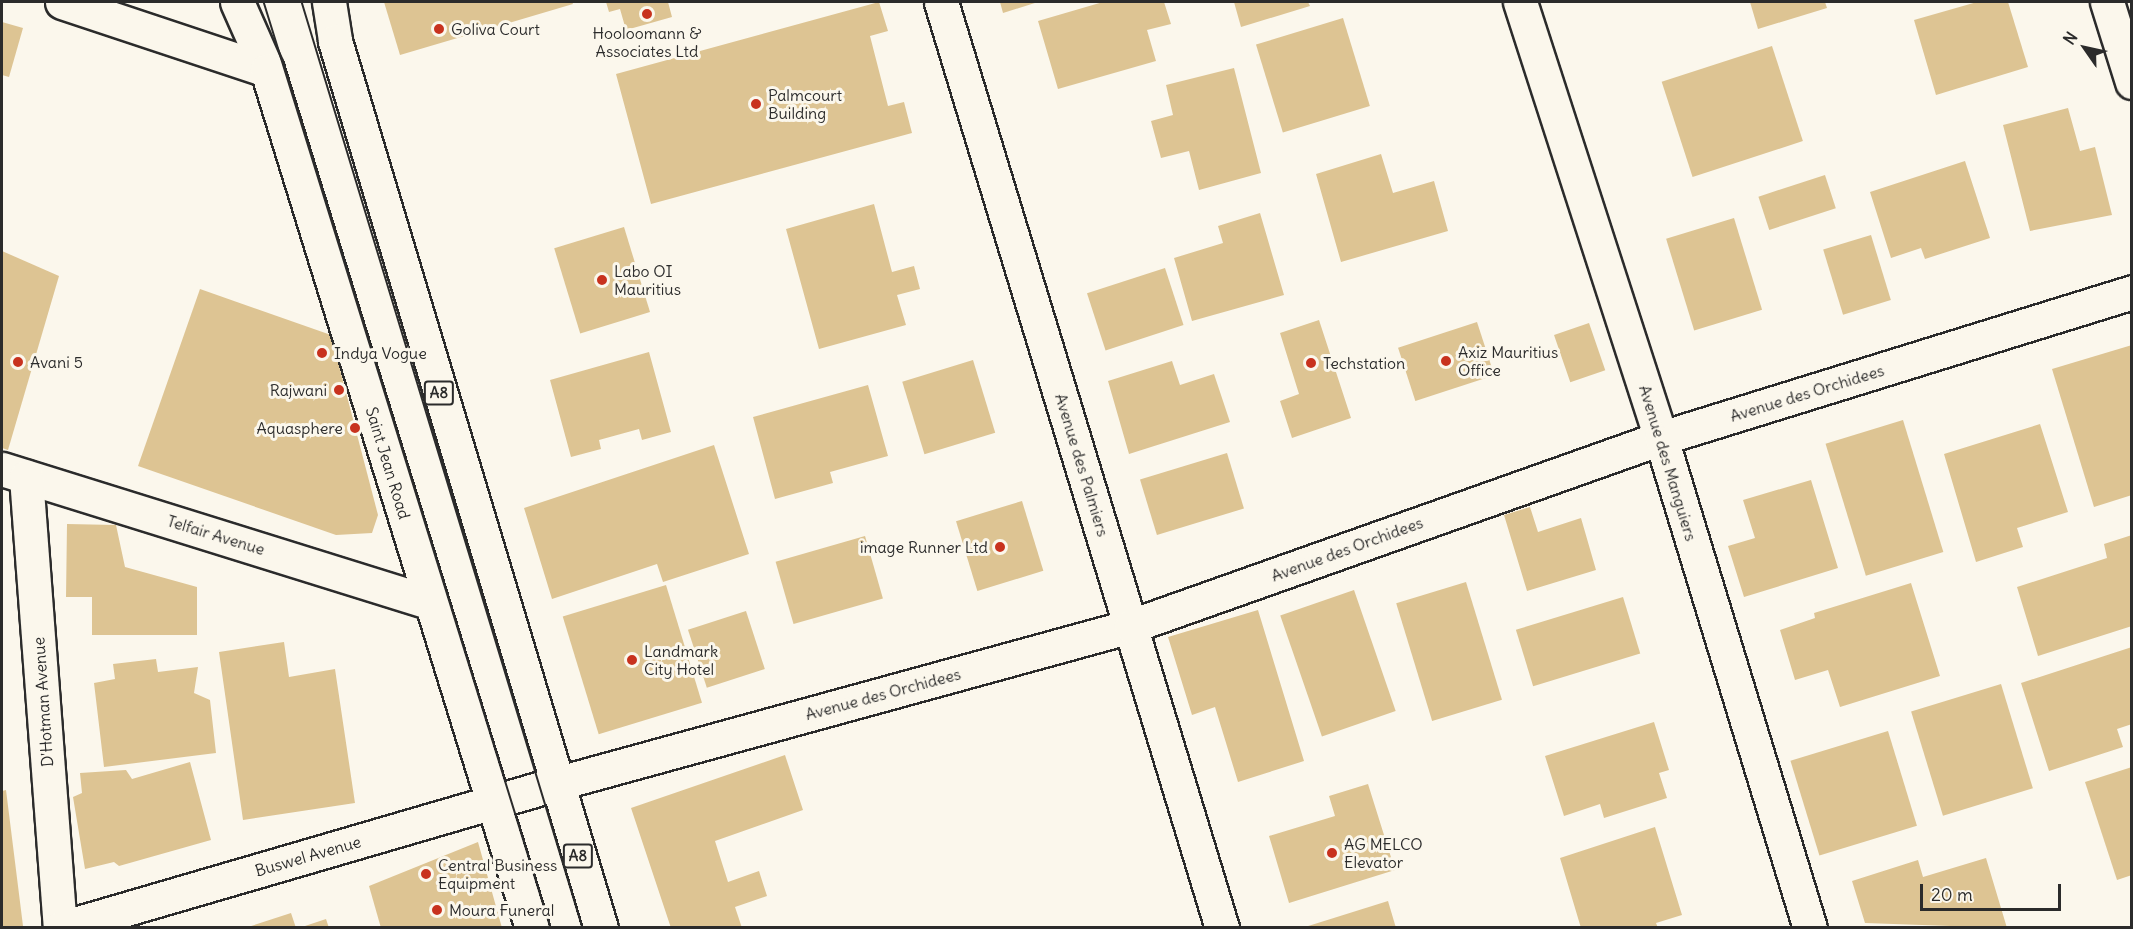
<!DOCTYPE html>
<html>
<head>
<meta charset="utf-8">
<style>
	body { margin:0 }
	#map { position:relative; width:2133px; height:929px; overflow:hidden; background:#fbf7ec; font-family:Delius,sans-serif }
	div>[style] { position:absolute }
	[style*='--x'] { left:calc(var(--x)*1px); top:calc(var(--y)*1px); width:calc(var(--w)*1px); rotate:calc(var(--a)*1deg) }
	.building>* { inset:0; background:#ddc493; transform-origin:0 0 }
	.roads { filter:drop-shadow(2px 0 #2b2b2b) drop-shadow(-2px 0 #2b2b2b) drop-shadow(0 2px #2b2b2b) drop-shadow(0 -2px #2b2b2b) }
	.street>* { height:33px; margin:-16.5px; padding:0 16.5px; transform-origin:16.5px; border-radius:16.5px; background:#fbf7ec }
	.primary>* { height:33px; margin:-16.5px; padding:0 16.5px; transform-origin:16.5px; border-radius:16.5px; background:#fbf7ec }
	.tram>* { height:1.5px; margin:-0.75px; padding:0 0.75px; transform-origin:0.75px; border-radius:0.75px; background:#2b2b2b }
	.dots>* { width:16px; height:16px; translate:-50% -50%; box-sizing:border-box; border:3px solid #fbf7ec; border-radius:50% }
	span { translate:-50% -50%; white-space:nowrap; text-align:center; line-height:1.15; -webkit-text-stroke:6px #fbf7ec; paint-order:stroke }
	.shield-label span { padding:2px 4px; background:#fbf7ec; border:2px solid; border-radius:4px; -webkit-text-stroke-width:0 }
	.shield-label { font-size:15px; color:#2b2b2b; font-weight:700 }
	.poi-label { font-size:16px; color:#2b2b2b }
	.left { translate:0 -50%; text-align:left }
	.right { translate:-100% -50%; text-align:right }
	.street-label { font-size:16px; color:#2b2b2b }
	.frame { position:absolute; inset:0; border:3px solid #2b2b2b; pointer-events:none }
	.north { position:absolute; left:2055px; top:18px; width:60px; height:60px; -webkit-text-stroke:4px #fbf7ec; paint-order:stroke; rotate:304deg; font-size:16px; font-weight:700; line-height:24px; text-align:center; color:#2b2b2b }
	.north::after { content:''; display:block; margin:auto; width:21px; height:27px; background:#2b2b2b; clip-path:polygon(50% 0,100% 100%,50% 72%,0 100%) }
	.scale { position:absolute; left:1920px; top:884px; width:141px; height:27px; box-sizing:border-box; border:3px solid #2b2b2b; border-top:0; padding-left:8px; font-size:18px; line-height:21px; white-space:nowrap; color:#2b2b2b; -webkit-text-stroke:4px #fbf7ec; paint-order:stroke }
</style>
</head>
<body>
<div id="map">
	<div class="building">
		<i style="clip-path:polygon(384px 2px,572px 2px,573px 4px,400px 55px)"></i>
		<i style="clip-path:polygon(606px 2px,668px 2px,672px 17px,626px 30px,620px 9px,609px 12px)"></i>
		<i style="clip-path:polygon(879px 2px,888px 31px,870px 36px,888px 106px,904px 102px,912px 133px,651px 204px,616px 74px)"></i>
		<i style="clip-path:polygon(1000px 2px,1038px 2px,1003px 13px)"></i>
		<i style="clip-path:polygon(1103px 2px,1164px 2px,1171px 24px,1147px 30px,1156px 61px,1058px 89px,1038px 21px)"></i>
		<i style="clip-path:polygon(1234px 2px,1308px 2px,1310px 6px,1241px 27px)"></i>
		<i style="clip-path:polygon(1750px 2px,1825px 2px,1827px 8px,1758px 29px)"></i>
		<i style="clip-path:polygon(1977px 2px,2008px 2px,2028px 67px,1936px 95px,1914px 20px)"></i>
		<i style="left:1343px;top:18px;width:92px;height:91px;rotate:73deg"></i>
		<i style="clip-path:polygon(2px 22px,23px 28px,9px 77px,2px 75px)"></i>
		<i style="left:1772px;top:46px;width:100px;height:116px;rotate:72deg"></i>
		<i style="clip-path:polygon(1234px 68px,1261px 173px,1199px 190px,1189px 151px,1161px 158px,1151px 121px,1173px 115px,1166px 85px)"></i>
		<i style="clip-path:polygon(2068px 108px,2080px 151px,2095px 147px,2112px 215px,2030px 231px,2003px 125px)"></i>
		<i style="clip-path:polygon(1381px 154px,1393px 193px,1434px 181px,1448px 231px,1341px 262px,1316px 174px)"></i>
		<i style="clip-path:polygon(1965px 161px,1990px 238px,1925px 259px,1921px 248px,1891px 258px,1870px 192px)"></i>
		<i style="left:1825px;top:175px;width:35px;height:70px;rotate:72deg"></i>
		<i style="clip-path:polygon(874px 204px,892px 272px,914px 266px,920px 289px,897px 295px,906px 325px,819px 349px,786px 229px)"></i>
		<i style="clip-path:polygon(1260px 213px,1284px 295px,1192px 321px,1174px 258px,1223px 243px,1218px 226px)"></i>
		<i style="left:1734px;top:218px;width:96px;height:71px;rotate:73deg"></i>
		<i style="left:624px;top:227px;width:89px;height:73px;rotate:73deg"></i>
		<i style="left:1871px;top:235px;width:68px;height:50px;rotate:73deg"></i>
		<i style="clip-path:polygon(2px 251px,59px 276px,8px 450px,2px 448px)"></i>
		<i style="left:1165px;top:268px;width:60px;height:82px;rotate:72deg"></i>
		<i style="clip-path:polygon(200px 289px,331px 335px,378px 515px,372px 533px,336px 535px,138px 466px)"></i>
		<i style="clip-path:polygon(1319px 320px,1351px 418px,1292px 438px,1280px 401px,1299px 394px,1280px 333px)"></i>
		<i style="left:1477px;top:322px;width:56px;height:83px;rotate:72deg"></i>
		<i style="left:1589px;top:323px;width:50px;height:37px;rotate:71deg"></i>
		<i style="clip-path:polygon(2132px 345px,2132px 495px,2094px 507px,2052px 369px)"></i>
		<i style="clip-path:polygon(649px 352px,671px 432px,642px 440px,639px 429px,599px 440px,601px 449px,571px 457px,550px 380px)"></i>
		<i style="left:973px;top:360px;width:76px;height:74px;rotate:73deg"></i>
		<i style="clip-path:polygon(1172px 361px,1180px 385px,1214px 374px,1230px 422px,1129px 454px,1108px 381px)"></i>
		<i style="clip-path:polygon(868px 385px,888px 456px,830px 472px,833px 483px,775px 499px,753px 417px)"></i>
		<i style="left:1903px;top:420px;width:138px;height:81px;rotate:73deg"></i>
		<i style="clip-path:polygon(2040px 424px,2068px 512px,2017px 528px,2023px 547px,1976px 562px,1944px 454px)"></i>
		<i style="clip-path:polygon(714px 445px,749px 554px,663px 582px,657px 564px,552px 599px,524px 508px)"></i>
		<i style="left:1227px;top:453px;width:58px;height:91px;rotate:73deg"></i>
		<i style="clip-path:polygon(1811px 480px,1838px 568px,1744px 597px,1728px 546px,1755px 538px,1743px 500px)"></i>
		<i style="left:1022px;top:501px;width:73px;height:69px;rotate:73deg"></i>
		<i style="clip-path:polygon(1530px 507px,1538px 532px,1581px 518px,1596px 570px,1527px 591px,1504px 515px)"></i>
		<i style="clip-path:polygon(67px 524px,116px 525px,125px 567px,197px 587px,197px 635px,92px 635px,92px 597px,66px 597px)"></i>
		<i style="clip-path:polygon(2132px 535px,2132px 626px,2038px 656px,2017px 587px,2107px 558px,2104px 544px)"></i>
		<i style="left:865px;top:536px;width:65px;height:93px;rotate:74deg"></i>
		<i style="left:1466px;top:582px;width:123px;height:73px;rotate:73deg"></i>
		<i style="clip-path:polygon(1911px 583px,1940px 676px,1840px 707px,1828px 670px,1795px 680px,1780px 630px,1815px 618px,1814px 613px)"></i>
		<i style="left:666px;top:585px;width:123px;height:108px;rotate:73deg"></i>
		<i style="left:1354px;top:590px;width:128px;height:78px;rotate:71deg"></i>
		<i style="left:1623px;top:597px;width:59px;height:112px;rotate:73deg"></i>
		<i style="clip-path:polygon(1258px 610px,1304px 761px,1238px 782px,1215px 707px,1192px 715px,1168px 637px)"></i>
		<i style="left:746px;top:611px;width:61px;height:61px;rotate:72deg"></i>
		<i style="clip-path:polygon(284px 642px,289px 677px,335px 669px,355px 803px,243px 820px,219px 652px)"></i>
		<i style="clip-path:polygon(2132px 647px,2132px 724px,2117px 729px,2123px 747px,2049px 771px,2021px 683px)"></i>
		<i style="clip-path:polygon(156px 659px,158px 672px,198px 667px,194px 693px,210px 700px,216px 753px,104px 767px,94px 683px,115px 679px,113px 664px)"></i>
		<i style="left:2001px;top:684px;width:109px;height:94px;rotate:73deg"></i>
		<i style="clip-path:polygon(1654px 722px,1669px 770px,1659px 773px,1667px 798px,1604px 818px,1600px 804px,1564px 816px,1545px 756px)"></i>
		<i style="left:1888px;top:731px;width:99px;height:102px;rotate:73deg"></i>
		<i style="clip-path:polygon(785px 755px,803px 810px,715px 841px,728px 882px,759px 871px,767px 896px,735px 907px,742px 928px,671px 928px,631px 808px)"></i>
		<i style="clip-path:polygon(190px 762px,211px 840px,119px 866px,114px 862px,85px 869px,73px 797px,82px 793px,80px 773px,126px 770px,132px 779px)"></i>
		<i style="clip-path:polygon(2132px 767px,2132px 875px,2117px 880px,2085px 782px)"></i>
		<i style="clip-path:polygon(1368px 784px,1395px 870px,1289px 903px,1269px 836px,1335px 816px,1329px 796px)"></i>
		<i style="clip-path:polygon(6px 790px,23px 926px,13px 928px,2px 928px,2px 791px)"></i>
		<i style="clip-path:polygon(1655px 827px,1682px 915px,1656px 923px,1658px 928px,1581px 928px,1560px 858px)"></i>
		<i style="clip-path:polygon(478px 842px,502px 928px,381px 928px,369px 886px)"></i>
		<i style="clip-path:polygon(1986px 858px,2007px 928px,1865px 923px,1852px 881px,1918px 860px,1923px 877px)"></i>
		<i style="clip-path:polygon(1388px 901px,1396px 928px,1305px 928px,1305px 927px)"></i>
		<i style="clip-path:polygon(291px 913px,296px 928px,248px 928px,248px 927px)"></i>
		<i style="clip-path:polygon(326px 919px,329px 928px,302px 928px,302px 927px)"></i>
	</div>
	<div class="roads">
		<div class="street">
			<i style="--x:62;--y:2;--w:216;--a:18.4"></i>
			<i style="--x:941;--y:2;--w:968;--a:73.12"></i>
			<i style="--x:1520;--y:2;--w:458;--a:72.1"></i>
			<i style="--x:1661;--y:438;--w:512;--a:73.09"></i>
			<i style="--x:2107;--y:2;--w:84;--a:72.6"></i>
			<i style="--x:2;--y:469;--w:448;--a:17.3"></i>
			<i style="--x:26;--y:477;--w:452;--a:85.7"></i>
			<i style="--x:61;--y:928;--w:515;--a:-16.25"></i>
			<i style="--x:555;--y:784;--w:597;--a:-15.34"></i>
			<i style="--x:1131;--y:626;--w:562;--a:-19.53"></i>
			<i style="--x:1661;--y:438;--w:493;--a:-17.2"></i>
		</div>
		<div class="primary">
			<i style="--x:237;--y:2;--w:74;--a:66.2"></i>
			<i style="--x:267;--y:70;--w:898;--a:72.84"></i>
			<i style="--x:329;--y:2;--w:39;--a:81"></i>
			<i style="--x:335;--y:41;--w:926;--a:73.31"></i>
		</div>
	</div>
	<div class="tram">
		<i style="--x:264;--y:2;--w:969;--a:72.78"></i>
		<i style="--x:302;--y:2;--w:968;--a:73.12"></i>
	</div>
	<div class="dots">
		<i style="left:647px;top:14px;background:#c8321e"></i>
		<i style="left:439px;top:29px;background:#c8321e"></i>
		<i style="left:756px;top:104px;background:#c8321e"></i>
		<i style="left:602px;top:280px;background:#c8321e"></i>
		<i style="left:322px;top:353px;background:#c8321e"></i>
		<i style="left:1446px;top:361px;background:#c8321e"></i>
		<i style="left:18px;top:362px;background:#c8321e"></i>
		<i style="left:1311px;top:363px;background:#c8321e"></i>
		<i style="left:339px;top:390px;background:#c8321e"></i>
		<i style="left:355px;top:428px;background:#c8321e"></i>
		<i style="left:1000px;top:547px;background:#c8321e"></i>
		<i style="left:632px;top:660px;background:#c8321e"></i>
		<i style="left:1332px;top:853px;background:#c8321e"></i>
		<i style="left:426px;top:874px;background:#c8321e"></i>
		<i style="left:437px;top:910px;background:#c8321e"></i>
	</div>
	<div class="shield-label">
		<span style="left:439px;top:393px">A8</span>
		<span style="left:578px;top:856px">A8</span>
	</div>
	<div class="poi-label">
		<span class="left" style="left:451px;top:29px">Goliva Court</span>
		<span style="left:647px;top:42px">Hooloomann &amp;<br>Associates Ltd</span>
		<span class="left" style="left:768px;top:104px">Palmcourt<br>Building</span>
		<span class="left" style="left:614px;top:280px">Labo OI<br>Mauritius</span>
		<span class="left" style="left:1458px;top:361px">Axiz Mauritius<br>Office</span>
		<span class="left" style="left:334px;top:353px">Indya Vogue</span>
		<span class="left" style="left:30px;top:362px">Avani 5</span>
		<span class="left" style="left:1323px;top:363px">Techstation</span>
		<span class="right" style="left:327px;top:390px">Rajwani</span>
		<span class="right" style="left:343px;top:428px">Aquasphere</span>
		<span class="right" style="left:988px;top:547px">image Runner Ltd</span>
		<span class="left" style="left:644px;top:660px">Landmark<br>City Hotel</span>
		<span class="left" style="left:1344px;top:853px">AG MELCO<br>Elevator</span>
		<span class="left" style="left:438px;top:874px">Central Business<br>Equipment</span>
		<span class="left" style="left:449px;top:910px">Moura Funeral</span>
	</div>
	<div class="street-label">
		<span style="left:1807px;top:393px;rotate:-17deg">Avenue des Orchidees</span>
		<span style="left:388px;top:463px;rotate:73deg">Saint Jean Road</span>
		<span style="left:1668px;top:463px;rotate:73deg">Avenue des Manguiers</span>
		<span style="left:1082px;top:465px;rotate:73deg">Avenue des Palmiers</span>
		<span style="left:216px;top:535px;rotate:17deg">Telfair Avenue</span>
		<span style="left:1347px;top:549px;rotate:-20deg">Avenue des Orchidees</span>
		<span style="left:883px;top:694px;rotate:-15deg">Avenue des Orchidees</span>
		<span style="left:43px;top:702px;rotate:-94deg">D'Hotman Avenue</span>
		<span style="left:308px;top:856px;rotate:-16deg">Buswel Avenue</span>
	</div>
	<div class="frame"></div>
	<div class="north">N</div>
	<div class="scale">20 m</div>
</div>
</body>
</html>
